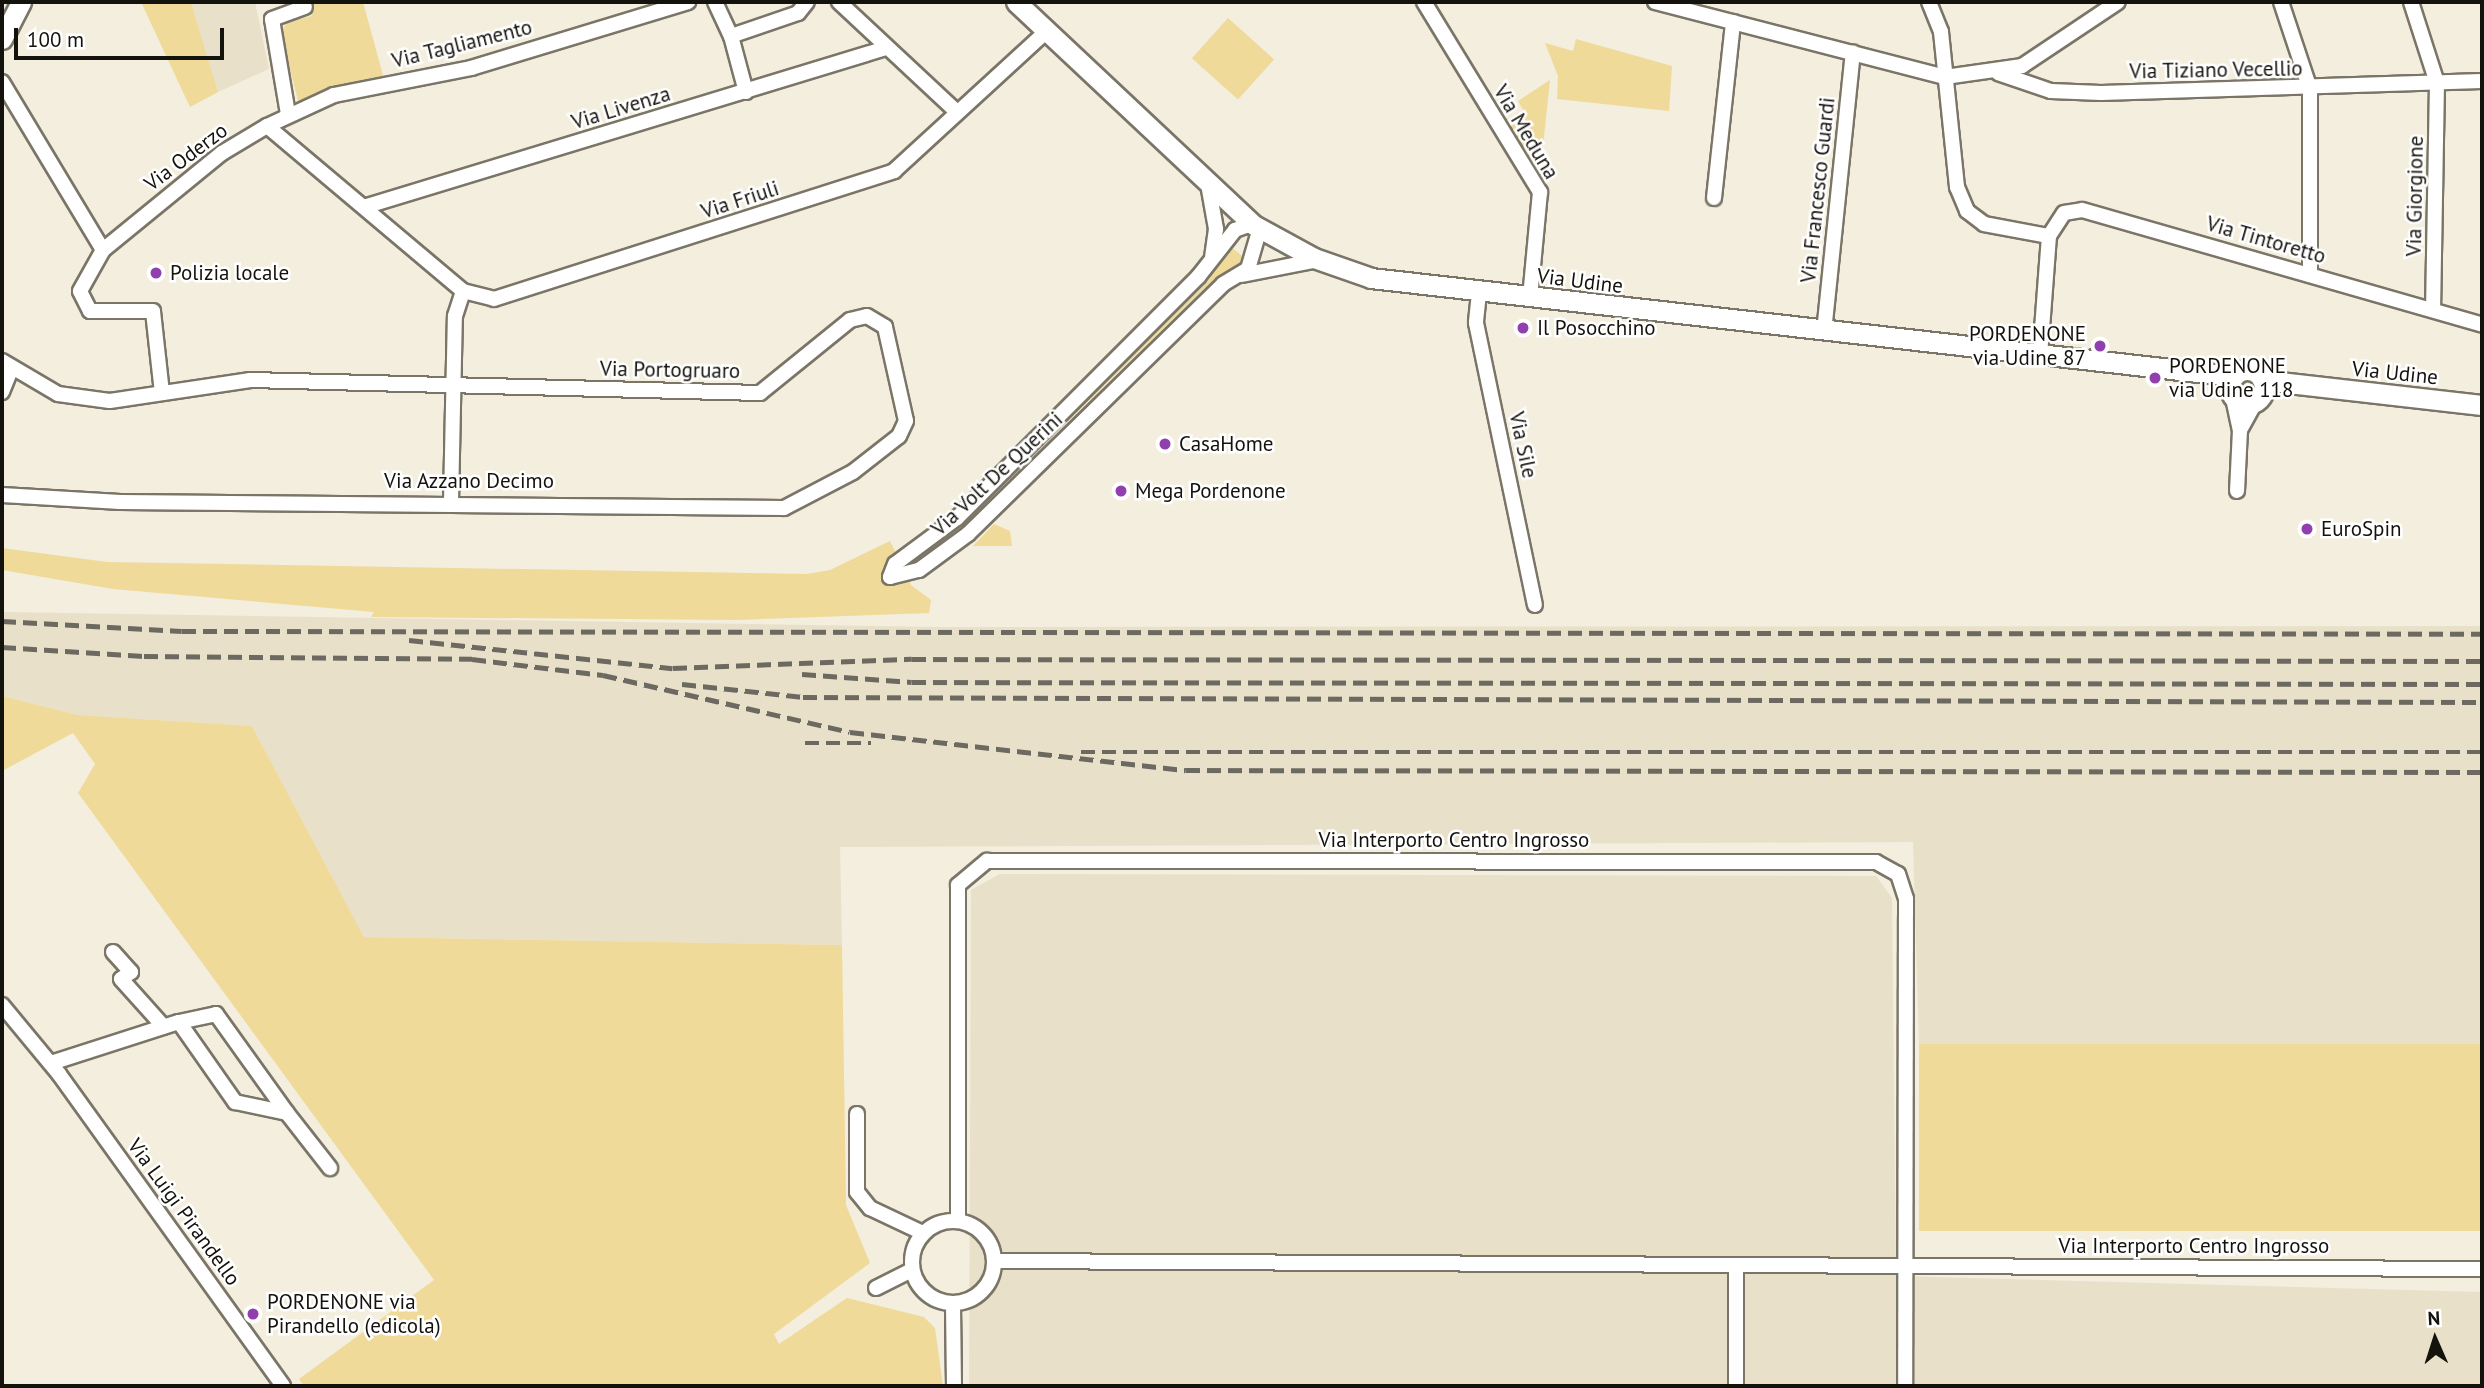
<!DOCTYPE html>
<html>
<head>
<meta charset="utf-8">
<style>
	body { margin:0 }
	#map { position:relative; width:2484px; height:1388px; overflow:hidden; background:#f3eedd; font-family:"PT Sans",sans-serif }
	div>[style] { position:absolute }
	[style*='--x'] { left:calc(var(--x)*1px); top:calc(var(--y)*1px); width:calc(var(--w)*1px); rotate:calc(var(--a)*1deg) }
	.built>* { inset:0; background:#e8e0c9 }
	.green>* { inset:0; background:#efda9a; transform-origin:0 0 }
	.roads { filter:drop-shadow(2px 0 #7a7567) drop-shadow(-2px 0 #7a7567) drop-shadow(0 2px #7a7567) drop-shadow(0 -2px #7a7567) }
	.street>* { height:14px; margin:-7px; padding:0 7px; transform-origin:7px; border-radius:7px; background:#fff }
	.street>.ring { margin:-7px; padding:0; box-sizing:content-box; background:none; border:14px solid #fff; border-radius:50% }
	.secondary>* { height:19px; margin:-9.5px; padding:0 9.5px; transform-origin:9.5px; border-radius:9.5px; background:#fff }
	.secondary>.ring { margin:-9.5px; padding:0; box-sizing:content-box; background:none; border:19px solid #fff; border-radius:50% }
	.rail>* { height:4.5px; margin-top:-2.25px; transform-origin:0; background:repeating-linear-gradient(90deg,#6c6960 0 14px,transparent 0 21px) }
	.dots>* { width:19px; height:19px; translate:-50% -50%; box-sizing:border-box; border:4px solid #fff; border-radius:50% }
	span { translate:-50% -50%; white-space:nowrap; text-align:center; line-height:1.15; -webkit-text-stroke:5px #fff; paint-order:stroke }
	.street-label { font-size:21px; color:#14120d }
	.poi-label { font-size:21px; color:#14120d }
	.left { translate:0 -50%; text-align:left }
	.right { translate:-100% -50%; text-align:right }
	.frame { position:absolute; inset:0; border:4px solid #14120d; pointer-events:none }
	.north { position:absolute; left:2400px; top:1304px; width:70px; height:70px; -webkit-text-stroke:5px #fff; paint-order:stroke; rotate:357deg; font-size:19px; font-weight:700; line-height:28px; text-align:center; color:#14120d }
	.north::after { content:''; display:block; margin:auto; width:24px; height:32px; background:#14120d; clip-path:polygon(50% 0,100% 100%,50% 72%,0 100%) }
	.scale { position:absolute; left:14px; top:28px; width:210px; height:32px; box-sizing:border-box; border:4px solid #14120d; border-top:0; padding-left:9px; font-size:21px; line-height:24px; white-space:nowrap; color:#14120d; -webkit-text-stroke:5px #fff; paint-order:stroke }
</style>
</head>
<body>
<div id="map">
	<div class="built">
		<i style="clip-path:polygon(191px 2px,255px 2px,269px 69px,218px 92px)"></i>
		<i style="clip-path:polygon(2px 612px,939px 627px,2482px 626px,2482px 1045px,1919px 1044px,1913px 842px,840px 847px,842px 945px,364px 937px,252px 726px,78px 715px,2px 696px)"></i>
		<i style="clip-path:polygon(1000px 874px,1876px 876px,1892px 898px,1896px 1276px,2482px 1292px,2482px 1386px,969px 1386px,971px 890px)"></i>
	</div>
	<div class="green">
		<i style="clip-path:polygon(141px 2px,191px 2px,218px 92px,190px 107px)"></i>
		<i style="clip-path:polygon(306px 2px,363px 2px,384px 79px,298px 101px,281px 32px,287px 22px,312px 16px)"></i>
		<i style="left:1228px;top:18px;width:62px;height:54px;rotate:42deg"></i>
		<i style="clip-path:polygon(1576px 39px,1672px 66px,1669px 111px,1557px 99px,1558px 76px,1545px 43px,1573px 51px)"></i>
		<i style="clip-path:polygon(1550px 80px,1541px 165px,1537px 170px,1508px 128px,1526px 115px,1518px 101px)"></i>
		<i style="clip-path:polygon(1230px 246px,1247px 260px,1206px 287px,1016px 471px,1208px 281px)"></i>
		<i style="clip-path:polygon(994px 524px,1010px 531px,1012px 546px,973px 546px)"></i>
		<i style="clip-path:polygon(890px 541px,911px 585px,931px 600px,929px 613px,738px 620px,371px 617px,374px 612px,113px 589px,2px 570px,2px 548px,107px 562px,807px 574px,830px 570px)"></i>
		<i style="clip-path:polygon(2px 696px,78px 715px,252px 726px,364px 937px,842px 945px,846px 1205px,870px 1263px,774px 1334px,779px 1344px,847px 1298px,924px 1317px,935px 1328px,943px 1386px,304px 1386px,299px 1379px,434px 1280px,78px 793px,95px 764px,73px 733px,2px 771px)"></i>
		<i style="left:1919px;top:1044px;width:563px;height:187px"></i>
	</div>
	<div class="roads">
		<div class="street">
			<i style="--x:715;--y:2;--w:38;--a:65"></i>
			<i style="--x:731;--y:36;--w:71;--a:-18.9"></i>
			<i style="--x:798;--y:13;--w:14;--a:-51"></i>
			<i style="--x:839;--y:2;--w:161;--a:43"></i>
			<i style="--x:1424;--y:2;--w:223;--a:58.6"></i>
			<i style="--x:1540;--y:192;--w:106;--a:95.4"></i>
			<i style="--x:1655;--y:2;--w:300;--a:14.5"></i>
			<i style="--x:1945;--y:77;--w:78;--a:-8.1"></i>
			<i style="--x:2022;--y:66;--w:115;--a:-33.7"></i>
			<i style="--x:1929;--y:2;--w:32;--a:68"></i>
			<i style="--x:1941;--y:32;--w:156;--a:84.1"></i>
			<i style="--x:1957;--y:187;--w:26;--a:67"></i>
			<i style="--x:1967;--y:211;--w:21;--a:37"></i>
			<i style="--x:1984;--y:224;--w:66;--a:10.5"></i>
			<i style="--x:2049;--y:236;--w:121;--a:94.3"></i>
			<i style="--x:2281;--y:2;--w:92;--a:71.6"></i>
			<i style="--x:2310;--y:89;--w:186;--a:90"></i>
			<i style="--x:2411;--y:2;--w:85;--a:72.2"></i>
			<i style="--x:2437;--y:83;--w:227;--a:91"></i>
			<i style="--x:731;--y:36;--w:58;--a:75"></i>
			<i style="--x:1998;--y:73;--w:56;--a:18.8"></i>
			<i style="--x:2051;--y:91;--w:50;--a:2.3"></i>
			<i style="--x:2101;--y:93;--w:381;--a:-1.8"></i>
			<i style="--x:2;--y:82;--w:196;--a:59"></i>
			<i style="--x:288;--y:114;--w:96;--a:-99.6"></i>
			<i style="--x:272;--y:19;--w:35;--a:-20"></i>
			<i style="--x:267;--y:126;--w:74;--a:-24.8"></i>
			<i style="--x:334;--y:95;--w:140;--a:-11.1"></i>
			<i style="--x:471;--y:68;--w:227;--a:-16.9"></i>
			<i style="--x:1208;--y:184;--w:46;--a:79.9"></i>
			<i style="--x:1216;--y:229;--w:27;--a:98"></i>
			<i style="--x:1714;--y:198;--w:177;--a:-83.8"></i>
			<i style="--x:367;--y:206;--w:543;--a:-16.93"></i>
			<i style="--x:1252;--y:224;--w:18;--a:161"></i>
			<i style="--x:1235;--y:230;--w:60;--a:128.2"></i>
			<i style="--x:1198;--y:277;--w:341;--a:135"></i>
			<i style="--x:957;--y:518;--w:77;--a:143.4"></i>
			<i style="--x:895;--y:564;--w:14;--a:111"></i>
			<i style="--x:890;--y:577;--w:30;--a:-14"></i>
			<i style="--x:919;--y:570;--w:61;--a:-36.3"></i>
			<i style="--x:968;--y:534;--w:357;--a:-44.4"></i>
			<i style="--x:1223;--y:284;--w:29;--a:-31"></i>
			<i style="--x:1248;--y:269;--w:43;--a:-73.7"></i>
			<i style="--x:2049;--y:236;--w:27;--a:-57"></i>
			<i style="--x:2064;--y:213;--w:18;--a:-9"></i>
			<i style="--x:2082;--y:210;--w:416;--a:16"></i>
			<i style="--x:1242;--y:275;--w:77;--a:-11.2"></i>
			<i style="--x:1479;--y:293;--w:30;--a:96"></i>
			<i style="--x:1476;--y:323;--w:288;--a:78.2"></i>
			<i style="--x:1824;--y:332;--w:281;--a:-84.1"></i>
			<i style="--x:2;--y:361;--w:65;--a:30.5"></i>
			<i style="--x:58;--y:394;--w:52;--a:7.7"></i>
			<i style="--x:110;--y:401;--w:142;--a:-8.5"></i>
			<i style="--x:250;--y:380;--w:510;--a:1.46"></i>
			<i style="--x:760;--y:393;--w:116;--a:-39"></i>
			<i style="--x:850;--y:320;--w:17;--a:-13"></i>
			<i style="--x:867;--y:316;--w:21;--a:31"></i>
			<i style="--x:885;--y:327;--w:96;--a:77.4"></i>
			<i style="--x:906;--y:421;--w:17;--a:115"></i>
			<i style="--x:899;--y:436;--w:58;--a:142"></i>
			<i style="--x:853;--y:472;--w:78;--a:152.4"></i>
			<i style="--x:784;--y:508;--w:664;--a:-179.48"></i>
			<i style="--x:120;--y:502;--w:118;--a:-176.6"></i>
			<i style="--x:2;--y:392;--w:24;--a:-68"></i>
			<i style="--x:162;--y:393;--w:82;--a:-96.3"></i>
			<i style="--x:153;--y:311;--w:63;--a:180"></i>
			<i style="--x:90;--y:311;--w:22;--a:-117"></i>
			<i style="--x:80;--y:291;--w:47;--a:-60.7"></i>
			<i style="--x:103;--y:250;--w:154;--a:-39.2"></i>
			<i style="--x:222;--y:153;--w:52;--a:-31"></i>
			<i style="--x:267;--y:126;--w:256;--a:40.1"></i>
			<i style="--x:463;--y:291;--w:32;--a:14"></i>
			<i style="--x:494;--y:299;--w:420;--a:-17.7"></i>
			<i style="--x:894;--y:171;--w:207;--a:-42.5"></i>
			<i style="--x:2233;--y:398;--w:33;--a:78"></i>
			<i style="--x:2240;--y:430;--w:61;--a:92.8"></i>
			<i style="--x:2240;--y:430;--w:31;--a:-61"></i>
			<i style="--x:451;--y:502;--w:186;--a:-88.8"></i>
			<i style="--x:455;--y:316;--w:26;--a:-72"></i>
			<i style="--x:113;--y:952;--w:27;--a:48"></i>
			<i style="--x:131;--y:972;--w:12;--a:145"></i>
			<i style="--x:121;--y:979;--w:64;--a:48.1"></i>
			<i style="--x:2;--y:1005;--w:89;--a:50.4"></i>
			<i style="--x:59;--y:1074;--w:384;--a:54.3"></i>
			<i style="--x:179;--y:1022;--w:38;--a:-12"></i>
			<i style="--x:216;--y:1014;--w:122;--a:54.4"></i>
			<i style="--x:51;--y:1063;--w:134;--a:-17.8"></i>
			<i style="--x:179;--y:1022;--w:98;--a:55"></i>
			<i style="--x:235;--y:1102;--w:53;--a:11.9"></i>
			<i style="--x:287;--y:1113;--w:70;--a:52"></i>
			<i style="--x:857;--y:1114;--w:78;--a:90"></i>
			<i style="--x:857;--y:1192;--w:21;--a:51"></i>
			<i style="--x:870;--y:1208;--w:59;--a:25.3"></i>
			<i class="ring" style="left:912px;top:1221px;width:68px;height:68px"></i>
			<i style="--x:958;--y:1221;--w:336;--a:-90"></i>
			<i style="--x:958;--y:885;--w:38;--a:-40"></i>
			<i style="--x:987;--y:861;--w:889;--a:0.06"></i>
			<i style="--x:1876;--y:862;--w:25;--a:29"></i>
			<i style="--x:1898;--y:874;--w:26;--a:72"></i>
			<i style="--x:1906;--y:899;--w:487;--a:90.1"></i>
			<i style="--x:996;--y:1261;--w:1486;--a:0.31"></i>
			<i style="--x:1736;--y:1266;--w:120;--a:90"></i>
			<i style="--x:876;--y:1288;--w:40;--a:-26.6"></i>
			<i style="--x:953;--y:1305;--w:81;--a:89.3"></i>
		</div>
		<div class="secondary">
			<i style="--x:1016;--y:2;--w:324;--a:43.2"></i>
			<i style="--x:1252;--y:224;--w:71;--a:28.7"></i>
			<i style="--x:1314;--y:258;--w:60;--a:19.3"></i>
			<i style="--x:1371;--y:278;--w:868;--a:6.49"></i>
			<i style="--x:2;--y:39;--w:42;--a:-62.8"></i>
			<i class="ring" style="left:2230px;top:370px;width:15px;height:15px"></i>
			<i style="--x:2262;--y:380;--w:221;--a:6.5"></i>
		</div>
	</div>
	<div class="rail">
		<i style="--x:2;--y:621;--w:180;--a:3.2"></i>
		<i style="--x:182;--y:631;--w:2300;--a:0.07"></i>
		<i style="--x:409;--y:640;--w:265;--a:6.1"></i>
		<i style="--x:673;--y:668;--w:239;--a:-2.2"></i>
		<i style="--x:912;--y:659;--w:1570;--a:0.07"></i>
		<i style="--x:2;--y:647;--w:142;--a:3.6"></i>
		<i style="--x:144;--y:656;--w:328;--a:0.5"></i>
		<i style="--x:472;--y:659;--w:132;--a:7"></i>
		<i style="--x:603;--y:675;--w:253;--a:13"></i>
		<i style="--x:850;--y:732;--w:338;--a:6.5"></i>
		<i style="--x:1186;--y:770;--w:1296;--a:0.09"></i>
		<i style="--x:802;--y:674;--w:110;--a:4.2"></i>
		<i style="--x:912;--y:682;--w:1570;--a:0.07"></i>
		<i style="--x:682;--y:684;--w:122;--a:6.1"></i>
		<i style="--x:803;--y:697;--w:1674;--a:0.17"></i>
		<i style="--x:805;--y:743;--w:66;--a:0"></i>
		<i style="--x:1081;--y:752;--w:1401;--a:0"></i>
	</div>
	<div class="dots">
		<i style="left:156px;top:273px;background:#913fae"></i>
		<i style="left:1523px;top:328px;background:#913fae"></i>
		<i style="left:2100px;top:346px;background:#913fae"></i>
		<i style="left:2155px;top:378px;background:#913fae"></i>
		<i style="left:1165px;top:444px;background:#913fae"></i>
		<i style="left:1121px;top:491px;background:#913fae"></i>
		<i style="left:2307px;top:529px;background:#913fae"></i>
		<i style="left:253px;top:1314px;background:#913fae"></i>
	</div>
	<div class="street-label">
		<span style="left:462px;top:44px;rotate:-14deg">Via Tagliamento</span>
		<span style="left:2216px;top:70px;rotate:-1deg">Via Tiziano Vecellio</span>
		<span style="left:621px;top:108px;rotate:-17deg">Via Livenza</span>
		<span style="left:1526px;top:132px;rotate:59deg">Via Meduna</span>
		<span style="left:186px;top:157px;rotate:-37deg">Via Oderzo</span>
		<span style="left:1818px;top:190px;rotate:-84deg">Via Francesco Guardi</span>
		<span style="left:2415px;top:196px;rotate:-89deg">Via Giorgione</span>
		<span style="left:740px;top:200px;rotate:-18deg">Via Friuli</span>
		<span style="left:2266px;top:240px;rotate:16deg">Via Tintoretto</span>
		<span style="left:1580px;top:281px;rotate:7deg">Via Udine</span>
		<span style="left:670px;top:370px;rotate:1deg">Via Portogruaro</span>
		<span style="left:2395px;top:373px;rotate:6deg">Via Udine</span>
		<span style="left:1523px;top:445px;rotate:78deg">Via Sile</span>
		<span style="left:997px;top:474px;rotate:-43deg">Via Volt De Querini</span>
		<span style="left:469px;top:481px">Via Azzano Decimo</span>
		<span style="left:1454px;top:840px">Via Interporto Centro Ingrosso</span>
		<span style="left:184px;top:1212px;rotate:54deg">Via Luigi Pirandello</span>
		<span style="left:2194px;top:1246px">Via Interporto Centro Ingrosso</span>
	</div>
	<div class="poi-label">
		<span class="left" style="left:170px;top:273px">Polizia locale</span>
		<span class="left" style="left:1537px;top:328px">Il Posocchino</span>
		<span class="right" style="left:2086px;top:346px">PORDENONE<br>via Udine 87</span>
		<span class="left" style="left:2169px;top:378px">PORDENONE<br>via Udine 118</span>
		<span class="left" style="left:1179px;top:444px">CasaHome</span>
		<span class="left" style="left:1135px;top:491px">Mega Pordenone</span>
		<span class="left" style="left:2321px;top:529px">EuroSpin</span>
		<span class="left" style="left:267px;top:1314px">PORDENONE via<br>Pirandello (edicola)</span>
	</div>
	<div class="frame"></div>
	<div class="north">N</div>
	<div class="scale">100 m</div>
</div>
</body>
</html>
